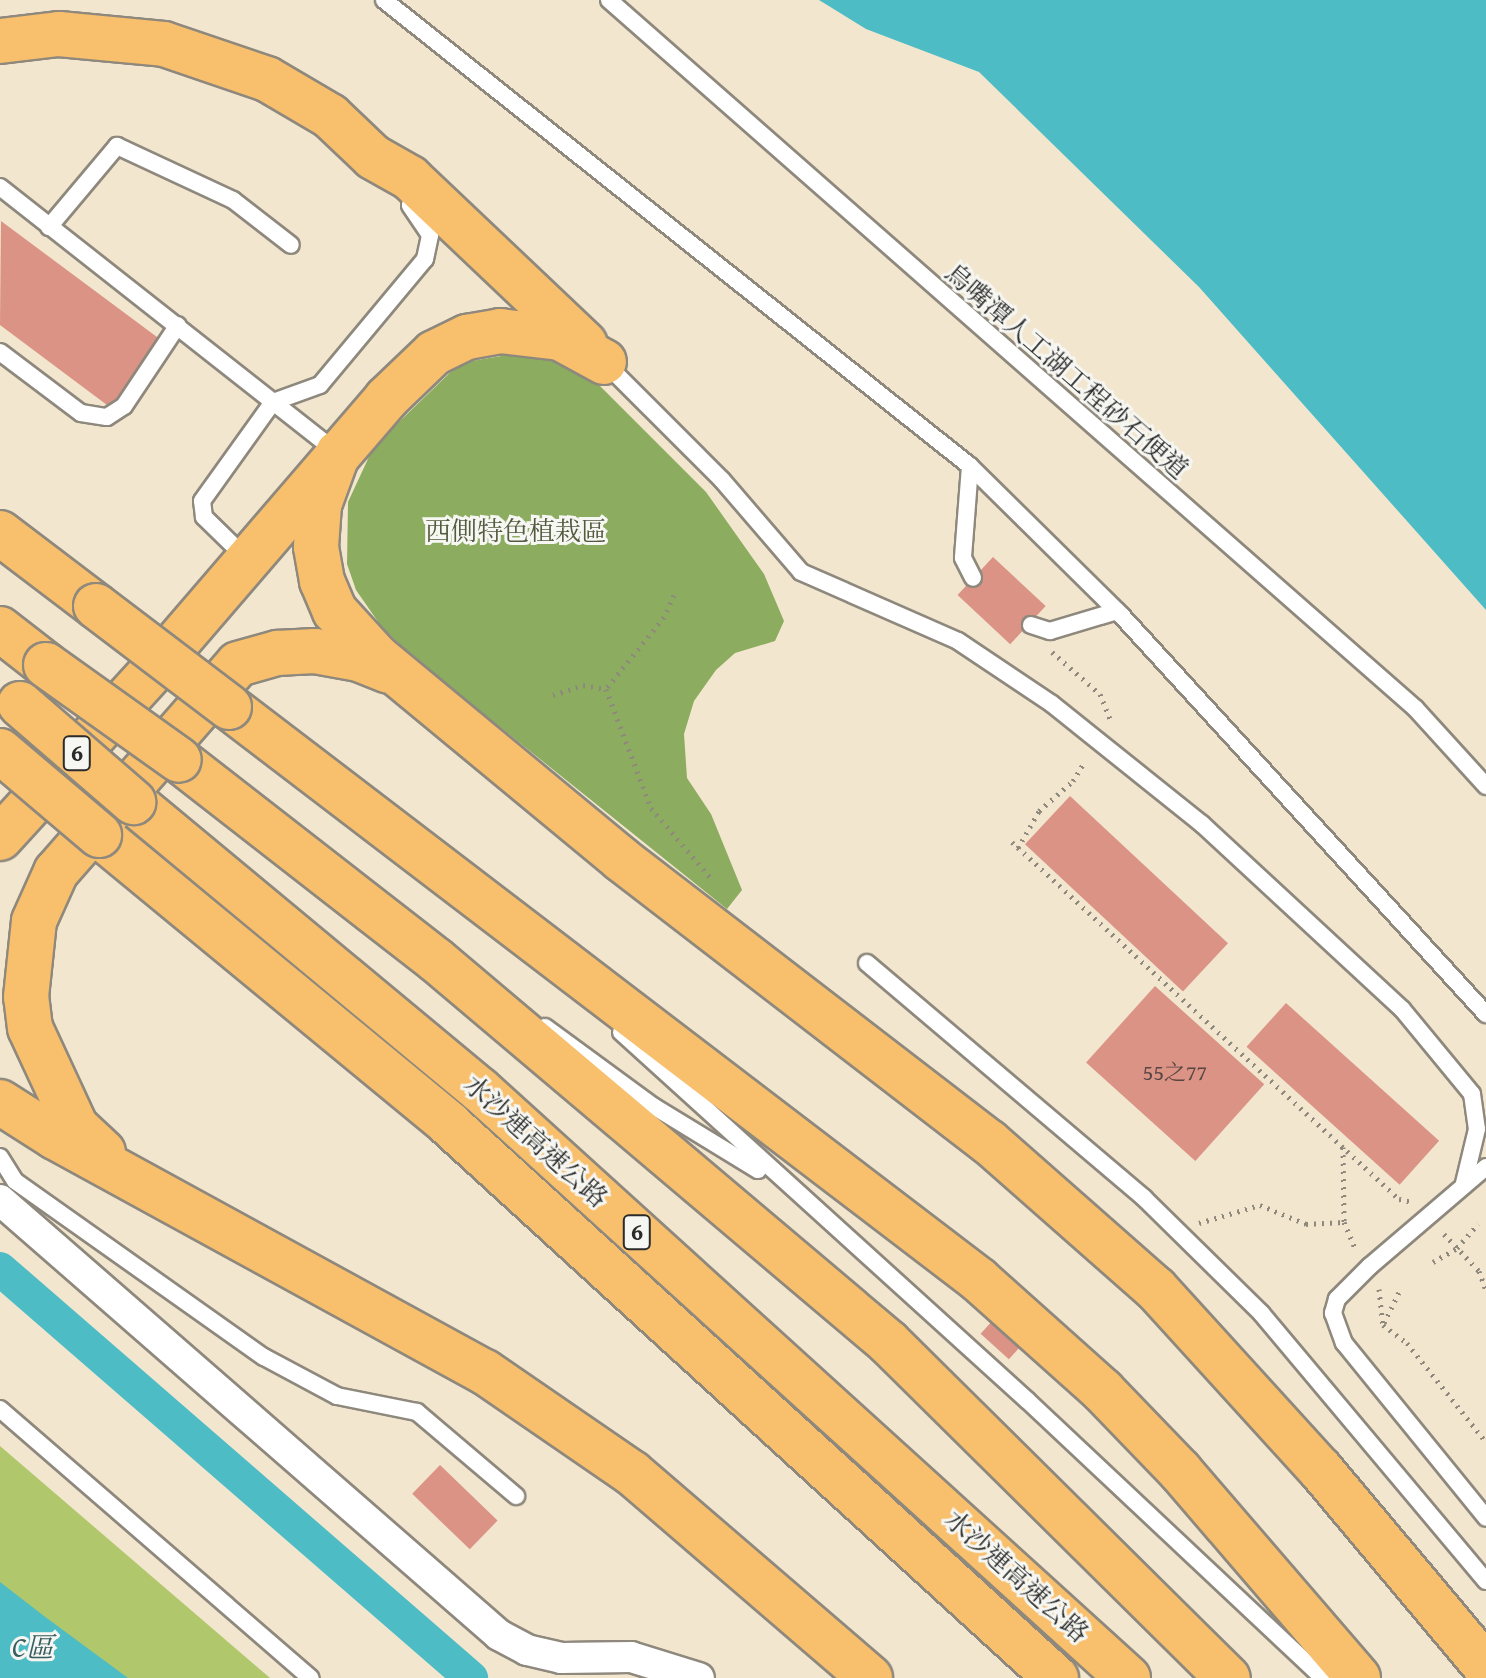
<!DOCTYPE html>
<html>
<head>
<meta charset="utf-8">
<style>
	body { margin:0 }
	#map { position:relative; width:1486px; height:1678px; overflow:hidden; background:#f2e6cf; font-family:"Gentium Book Plus","Noto Serif TC",serif }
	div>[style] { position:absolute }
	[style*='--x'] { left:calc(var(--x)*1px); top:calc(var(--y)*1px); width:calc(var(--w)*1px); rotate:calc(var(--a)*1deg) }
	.green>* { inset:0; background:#b0c76b }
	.forest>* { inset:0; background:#8cac5f }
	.water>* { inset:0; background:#4ebcc5 }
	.canal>* { height:34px; margin:-17px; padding:0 17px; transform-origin:17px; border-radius:17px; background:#4ebcc5 }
	.building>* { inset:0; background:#db9386; transform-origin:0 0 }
	.path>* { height:5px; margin-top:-2.5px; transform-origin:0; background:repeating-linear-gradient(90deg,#8e887d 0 2px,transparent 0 8px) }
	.roads { filter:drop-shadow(2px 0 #8e887d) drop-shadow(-2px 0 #8e887d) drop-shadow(0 2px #8e887d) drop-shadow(0 -2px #8e887d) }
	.lane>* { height:16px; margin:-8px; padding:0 8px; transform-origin:8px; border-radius:8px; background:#fff }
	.street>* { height:30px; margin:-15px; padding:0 15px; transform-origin:15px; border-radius:15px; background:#fff }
	.highway>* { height:44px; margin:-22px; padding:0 22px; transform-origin:22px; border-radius:22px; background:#f8bf6c }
	.bridges { filter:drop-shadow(2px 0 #8e887d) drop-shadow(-2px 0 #8e887d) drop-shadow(0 2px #8e887d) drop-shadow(0 -2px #8e887d) }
	.highway-bridge>* { height:44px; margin:-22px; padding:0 22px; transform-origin:22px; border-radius:22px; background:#f8bf6c }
	span { translate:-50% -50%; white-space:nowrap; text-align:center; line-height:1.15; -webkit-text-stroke:6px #f6f6f2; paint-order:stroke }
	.number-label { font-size:22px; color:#574542 }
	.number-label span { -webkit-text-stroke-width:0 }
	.shield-label span { padding:2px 6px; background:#f6f6f2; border:2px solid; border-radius:6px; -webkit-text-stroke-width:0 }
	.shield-label { font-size:24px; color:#2b2b2b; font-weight:700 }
	.street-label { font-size:26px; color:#2b2b2b }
	.park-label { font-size:26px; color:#535a3e }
	.water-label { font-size:28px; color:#375e61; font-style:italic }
</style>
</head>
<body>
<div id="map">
	<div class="green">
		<i style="clip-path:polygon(0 1446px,270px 1678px,0 1678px)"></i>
	</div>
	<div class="forest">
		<i style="clip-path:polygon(531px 351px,570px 361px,600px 386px,706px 492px,764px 574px,784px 621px,775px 641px,735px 653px,716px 670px,694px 701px,684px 734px,687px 778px,711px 814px,742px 890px,727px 909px,409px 654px,381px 626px,356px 590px,347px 564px,348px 502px,374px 446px,460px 363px)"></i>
	</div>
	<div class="water">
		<i style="clip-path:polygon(819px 0,1486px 0,1486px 610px,1199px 287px,979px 72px,866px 29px)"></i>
		<i style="clip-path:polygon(0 1582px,44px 1616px,128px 1678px,0 1678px)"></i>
	</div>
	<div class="canal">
		<i style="--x:0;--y:1269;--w:624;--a:40.97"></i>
	</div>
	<div class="building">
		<i style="clip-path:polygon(1px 221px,161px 340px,111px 408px,0 325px)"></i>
		<i style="left:993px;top:557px;width:72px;height:52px;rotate:43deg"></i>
		<i style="left:1070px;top:796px;width:216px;height:66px;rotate:43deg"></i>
		<i style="left:1155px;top:986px;width:147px;height:103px;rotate:42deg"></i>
		<i style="left:1286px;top:1003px;width:206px;height:59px;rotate:42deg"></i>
		<i style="left:994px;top:1319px;width:38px;height:20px;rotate:42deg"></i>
		<i style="left:440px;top:1465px;width:80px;height:40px;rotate:44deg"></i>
	</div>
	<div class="path">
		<i style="--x:674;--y:595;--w:24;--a:114"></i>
		<i style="--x:664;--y:617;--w:92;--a:128.9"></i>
		<i style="--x:606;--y:689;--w:127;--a:69.3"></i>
		<i style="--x:651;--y:808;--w:91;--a:49.5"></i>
		<i style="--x:1052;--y:652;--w:64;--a:41.2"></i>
		<i style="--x:1100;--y:694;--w:29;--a:68"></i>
		<i style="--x:553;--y:695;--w:32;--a:-18"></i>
		<i style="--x:583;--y:685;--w:23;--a:10"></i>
		<i style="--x:1012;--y:842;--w:527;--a:42.69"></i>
		<i style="--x:1399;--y:1199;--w:13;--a:13"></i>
		<i style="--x:1018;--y:848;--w:43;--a:-60.4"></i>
		<i style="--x:1039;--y:811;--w:45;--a:-41.4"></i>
		<i style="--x:1073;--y:781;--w:23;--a:-59"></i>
		<i style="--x:1343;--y:1147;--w:75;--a:89.2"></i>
		<i style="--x:1344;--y:1222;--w:28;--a:67"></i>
		<i style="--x:1199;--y:1223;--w:64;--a:-16.4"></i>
		<i style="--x:1260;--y:1205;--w:50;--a:22.4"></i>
		<i style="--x:1306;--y:1224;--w:38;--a:-3"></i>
		<i style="--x:1444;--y:1234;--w:51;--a:46.6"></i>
		<i style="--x:1479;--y:1271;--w:20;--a:70"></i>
		<i style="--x:1433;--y:1262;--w:28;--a:-30"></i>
		<i style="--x:1457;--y:1248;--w:32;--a:-49"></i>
		<i style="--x:1379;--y:1289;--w:36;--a:84"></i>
		<i style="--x:1383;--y:1325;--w:30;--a:37"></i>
		<i style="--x:1407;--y:1343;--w:127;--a:51.4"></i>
		<i style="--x:1384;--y:1323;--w:39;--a:-64"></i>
	</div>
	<div class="roads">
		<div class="lane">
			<i style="--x:384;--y:0;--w:749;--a:38.49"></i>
			<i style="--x:970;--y:466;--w:212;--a:44.6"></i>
			<i style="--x:1121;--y:615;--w:541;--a:47.55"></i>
			<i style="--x:609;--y:0;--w:1074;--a:41.3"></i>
			<i style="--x:1416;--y:709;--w:104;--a:47.7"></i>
			<i style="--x:0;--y:187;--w:430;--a:38.2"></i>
			<i style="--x:49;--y:227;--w:106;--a:-50"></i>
			<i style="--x:117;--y:146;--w:128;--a:25"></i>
			<i style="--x:233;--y:200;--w:73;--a:37.8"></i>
			<i style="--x:0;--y:352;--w:101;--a:37"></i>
			<i style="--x:81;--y:413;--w:26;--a:9"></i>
			<i style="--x:107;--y:417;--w:20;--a:-33"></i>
			<i style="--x:124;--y:406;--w:97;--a:-56.3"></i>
			<i style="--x:605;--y:363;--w:165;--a:45"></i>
			<i style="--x:722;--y:480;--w:121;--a:49.3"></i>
			<i style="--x:801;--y:572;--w:171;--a:23.7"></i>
			<i style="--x:958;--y:641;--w:113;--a:33.8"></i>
			<i style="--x:1052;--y:704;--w:192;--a:38.7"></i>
			<i style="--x:1202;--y:824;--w:272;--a:42.8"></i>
			<i style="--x:1402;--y:1009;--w:110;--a:50.5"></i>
			<i style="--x:1472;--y:1094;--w:35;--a:82"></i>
			<i style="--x:1477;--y:1129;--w:56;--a:103.5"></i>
			<i style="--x:970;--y:466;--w:92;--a:94.4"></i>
			<i style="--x:963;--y:558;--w:22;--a:63"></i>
			<i style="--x:246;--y:558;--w:59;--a:-135.7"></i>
			<i style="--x:204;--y:517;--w:16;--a:-97"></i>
			<i style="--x:202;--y:501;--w:122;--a:-54.4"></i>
			<i style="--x:273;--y:402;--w:50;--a:-19.9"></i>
			<i style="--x:320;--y:385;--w:164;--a:-50.2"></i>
			<i style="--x:425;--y:259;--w:25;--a:-78"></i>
			<i style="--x:430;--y:235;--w:36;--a:-124"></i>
			<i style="--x:1031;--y:625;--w:20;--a:18"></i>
			<i style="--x:1050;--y:631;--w:70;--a:-16.6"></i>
			<i style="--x:867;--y:963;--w:363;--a:40.3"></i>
			<i style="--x:1144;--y:1198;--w:164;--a:44.5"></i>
			<i style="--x:1261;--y:1313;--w:350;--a:50"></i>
			<i style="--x:545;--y:1027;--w:134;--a:36.2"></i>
			<i style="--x:653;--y:1106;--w:123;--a:31.4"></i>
			<i style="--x:621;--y:1032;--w:549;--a:42.2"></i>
			<i style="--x:1028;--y:1401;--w:405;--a:43.2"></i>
			<i style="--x:0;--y:1157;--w:28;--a:58"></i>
			<i style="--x:15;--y:1181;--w:305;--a:35.3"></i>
			<i style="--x:264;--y:1357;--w:83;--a:28.1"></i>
			<i style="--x:337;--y:1396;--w:82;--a:11.3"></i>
			<i style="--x:417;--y:1412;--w:130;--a:40.3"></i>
			<i style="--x:1486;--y:1167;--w:153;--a:139.5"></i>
			<i style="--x:1370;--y:1266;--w:47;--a:135"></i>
			<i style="--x:1337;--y:1299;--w:15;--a:106"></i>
			<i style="--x:1333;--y:1313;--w:32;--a:70"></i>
			<i style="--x:1344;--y:1343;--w:225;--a:50.9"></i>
			<i style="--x:0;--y:1409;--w:411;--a:40.9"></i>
		</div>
		<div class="street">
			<i style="--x:0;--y:1200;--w:662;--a:41.08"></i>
			<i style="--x:499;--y:1635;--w:32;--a:28"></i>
			<i style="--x:527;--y:1650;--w:35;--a:13"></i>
			<i style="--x:561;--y:1658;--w:70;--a:-0.8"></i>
			<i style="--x:631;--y:1657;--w:71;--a:17.2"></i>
		</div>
		<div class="highway">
			<i style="--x:0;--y:41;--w:59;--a:-6.8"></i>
			<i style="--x:59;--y:34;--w:105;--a:5.4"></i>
			<i style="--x:164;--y:44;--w:109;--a:18.8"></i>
			<i style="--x:267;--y:79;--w:73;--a:30.4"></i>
			<i style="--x:330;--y:116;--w:59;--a:43.6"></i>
			<i style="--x:373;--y:157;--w:43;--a:29.6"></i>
			<i style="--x:410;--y:178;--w:241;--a:43.5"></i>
			<i style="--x:338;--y:453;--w:55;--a:110.1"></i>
			<i style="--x:319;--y:505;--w:42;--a:94.1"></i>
			<i style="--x:316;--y:547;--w:35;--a:80"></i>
			<i style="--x:322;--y:581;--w:33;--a:67"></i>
			<i style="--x:335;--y:611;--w:62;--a:47.6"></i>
			<i style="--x:377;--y:657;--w:317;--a:39.6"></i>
			<i style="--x:621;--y:859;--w:464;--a:37.6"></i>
			<i style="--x:989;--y:1142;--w:222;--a:41.4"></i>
			<i style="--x:1156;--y:1289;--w:244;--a:47.7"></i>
			<i style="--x:1320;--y:1469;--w:258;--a:50"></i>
			<i style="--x:0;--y:533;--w:121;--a:37.2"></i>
			<i style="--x:0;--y:629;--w:58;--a:38"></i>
			<i style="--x:229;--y:707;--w:944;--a:37.38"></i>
			<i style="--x:979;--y:1280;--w:166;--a:41.8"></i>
			<i style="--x:1103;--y:1391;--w:111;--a:46.1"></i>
			<i style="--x:1180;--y:1471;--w:273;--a:49.3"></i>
			<i style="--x:179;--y:760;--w:326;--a:37.9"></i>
			<i style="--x:436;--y:960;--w:592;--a:40.2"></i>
			<i style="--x:888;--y:1342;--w:478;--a:44.7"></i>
			<i style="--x:133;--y:802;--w:451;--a:39.7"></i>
			<i style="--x:480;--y:1090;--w:875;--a:42.22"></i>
			<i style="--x:99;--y:835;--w:454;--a:39.5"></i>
			<i style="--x:449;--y:1124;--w:822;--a:42.39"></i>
			<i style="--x:0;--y:838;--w:230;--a:-47.6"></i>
			<i style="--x:155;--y:668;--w:355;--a:-49.3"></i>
			<i style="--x:386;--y:399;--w:66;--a:-43.8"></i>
			<i style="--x:434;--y:353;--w:37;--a:-26"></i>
			<i style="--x:467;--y:337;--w:34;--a:-10"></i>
			<i style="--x:500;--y:331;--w:60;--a:6.7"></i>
			<i style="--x:560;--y:338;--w:50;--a:28.6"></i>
			<i style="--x:0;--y:1102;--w:65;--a:32.5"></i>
			<i style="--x:55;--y:1137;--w:490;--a:28.7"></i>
			<i style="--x:485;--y:1372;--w:178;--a:34.5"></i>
			<i style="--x:632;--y:1473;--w:314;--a:40.7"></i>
			<i style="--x:103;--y:1152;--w:37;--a:-137"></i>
			<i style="--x:76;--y:1127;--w:109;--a:-114.9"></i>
			<i style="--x:30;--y:1028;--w:31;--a:-97"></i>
			<i style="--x:26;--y:997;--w:76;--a:-84"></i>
			<i style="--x:34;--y:921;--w:54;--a:-65.8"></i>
			<i style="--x:56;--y:872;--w:276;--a:-48.8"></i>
			<i style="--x:238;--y:664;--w:41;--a:-15.8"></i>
			<i style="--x:277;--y:653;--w:38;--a:-3"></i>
			<i style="--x:315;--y:651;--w:45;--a:10.3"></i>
			<i style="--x:359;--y:659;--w:31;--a:22"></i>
		</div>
	</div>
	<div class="bridges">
		<div class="highway-bridge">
			<i style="--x:96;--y:606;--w:167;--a:37.2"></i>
			<i style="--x:46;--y:665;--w:163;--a:35.5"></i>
			<i style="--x:20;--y:704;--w:150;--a:40.9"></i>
			<i style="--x:0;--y:751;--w:130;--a:40.3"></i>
		</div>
	</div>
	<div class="number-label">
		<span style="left:1175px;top:1073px">55之77</span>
	</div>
	<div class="shield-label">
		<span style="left:77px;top:753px">6</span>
		<span style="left:637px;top:1232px">6</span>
	</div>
	<div class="street-label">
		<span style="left:1067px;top:371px;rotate:41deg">烏嘴潭人工湖工程砂石便道</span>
		<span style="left:536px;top:1141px;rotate:42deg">水沙連高速公路</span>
		<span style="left:1017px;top:1576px;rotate:42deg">水沙連高速公路</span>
	</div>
	<div class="park-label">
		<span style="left:516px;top:531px">西側特色植栽區</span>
	</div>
	<div class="water-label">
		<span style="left:33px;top:1647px">C區</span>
	</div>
</div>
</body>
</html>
